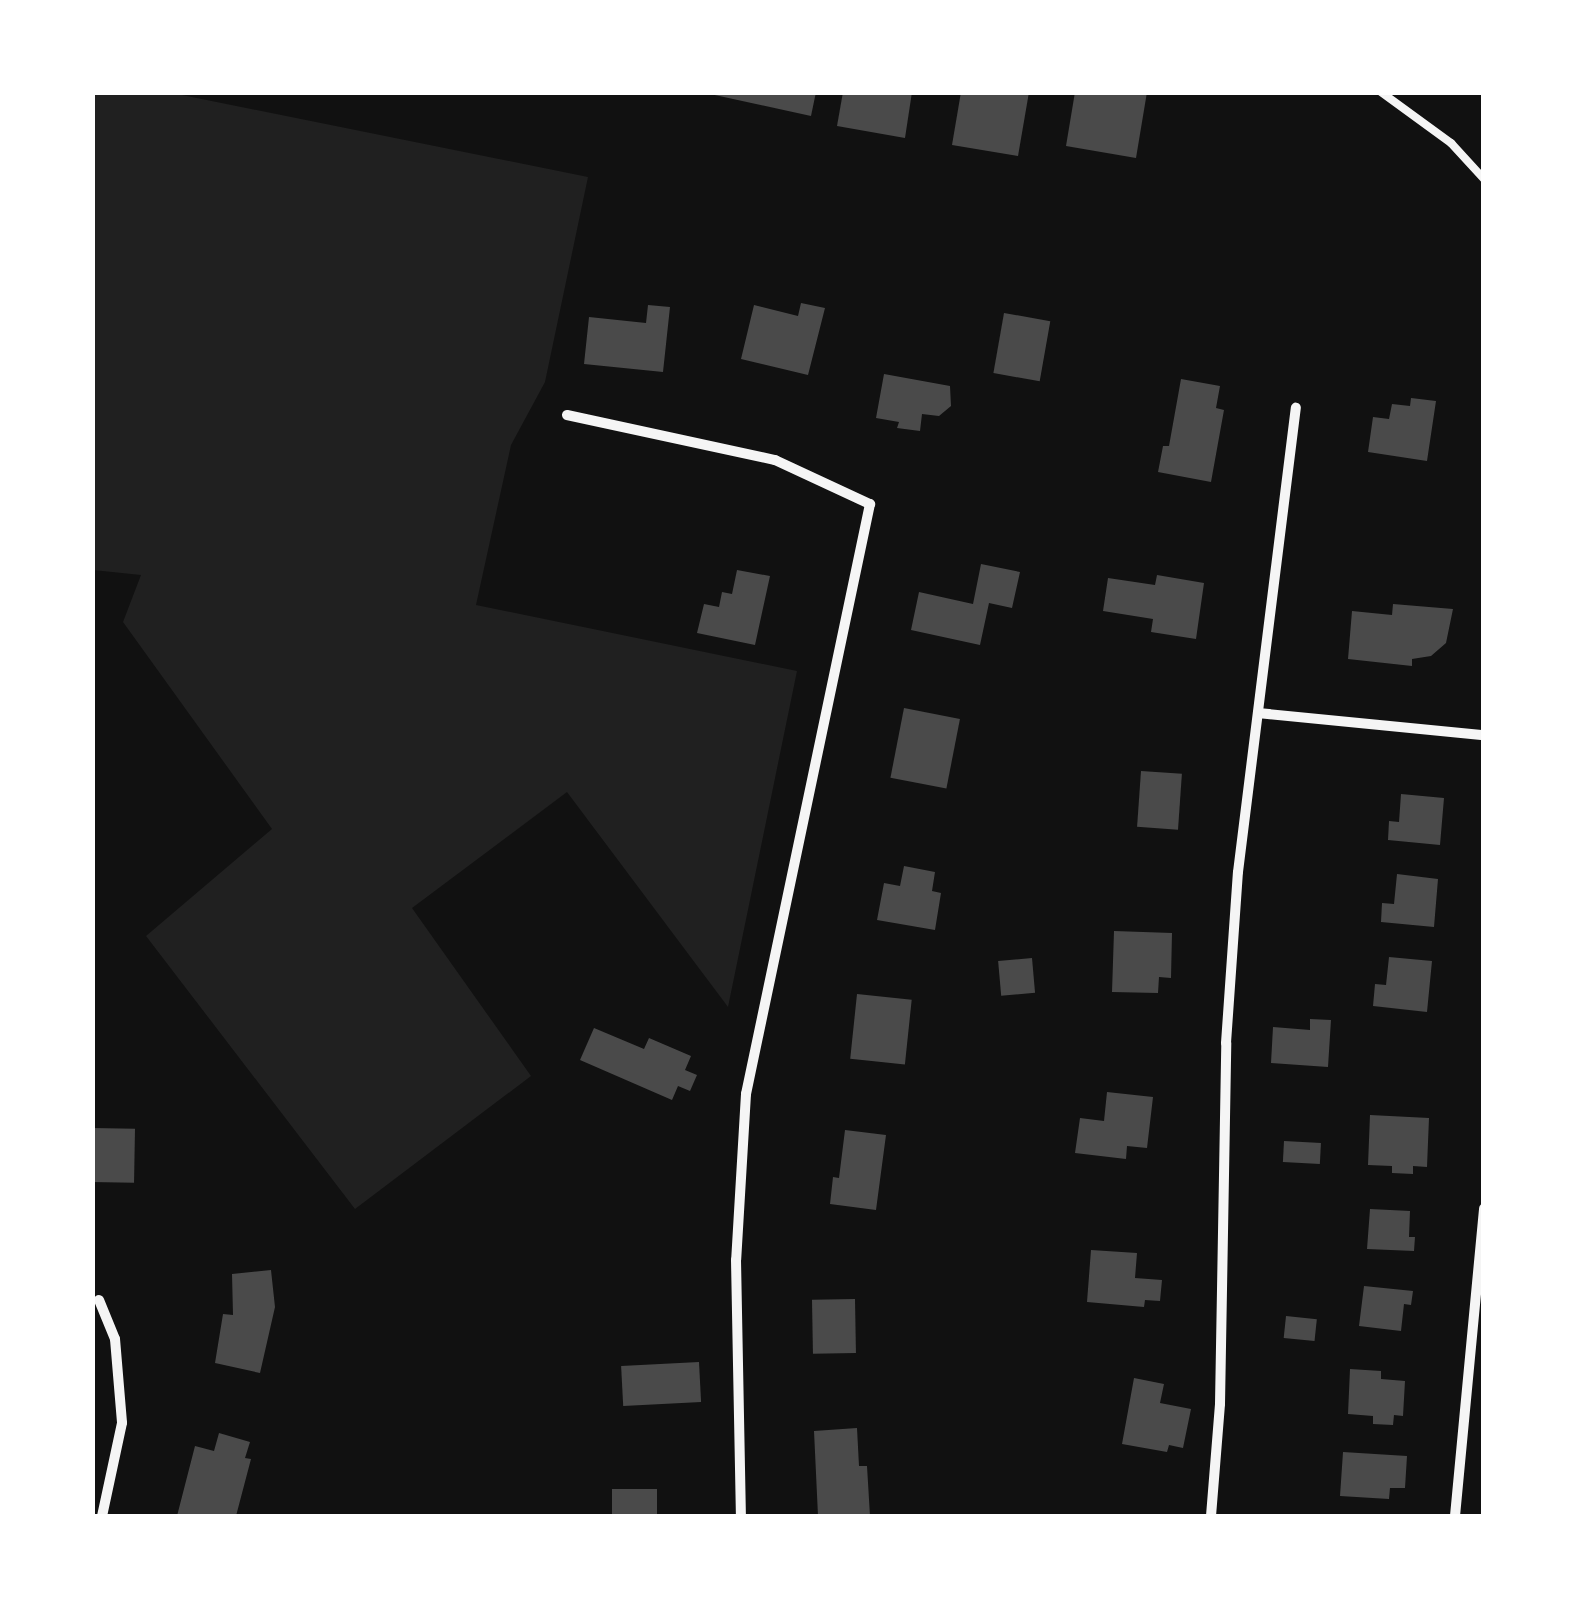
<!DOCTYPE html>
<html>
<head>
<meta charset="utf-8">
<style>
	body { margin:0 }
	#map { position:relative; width:1576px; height:1609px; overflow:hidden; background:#111; font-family:"Noto Sans",sans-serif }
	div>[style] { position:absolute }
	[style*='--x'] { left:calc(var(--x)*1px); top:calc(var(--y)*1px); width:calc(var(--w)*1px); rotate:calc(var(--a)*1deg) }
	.green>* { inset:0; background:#202020 }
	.building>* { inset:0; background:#4a4a4a; transform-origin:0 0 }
	.service>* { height:8px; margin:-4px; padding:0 4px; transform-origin:4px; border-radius:4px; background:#f5f5f5 }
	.minor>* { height:10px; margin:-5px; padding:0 5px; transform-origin:5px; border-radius:5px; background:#f5f5f5 }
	span { translate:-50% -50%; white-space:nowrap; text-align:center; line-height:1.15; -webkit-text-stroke:8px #fff; paint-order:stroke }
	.frame { position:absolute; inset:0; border:95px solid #fff; pointer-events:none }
</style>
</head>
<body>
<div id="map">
	<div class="green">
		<i style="clip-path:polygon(92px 93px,172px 93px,588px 177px,545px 382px,511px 445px,476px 605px,797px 671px,728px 1007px,567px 792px,412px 908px,531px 1076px,355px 1209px,146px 936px,272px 829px,123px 622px,141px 575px,93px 570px)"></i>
	</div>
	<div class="building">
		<i style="clip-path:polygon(701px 92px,816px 92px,811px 116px)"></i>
		<i style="clip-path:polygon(843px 92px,912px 92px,905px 138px,837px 126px)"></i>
		<i style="clip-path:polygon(961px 92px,1029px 92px,1018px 156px,952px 145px)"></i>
		<i style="clip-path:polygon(1075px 92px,1147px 92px,1136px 158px,1066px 146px)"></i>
		<i style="clip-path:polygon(801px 303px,825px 308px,808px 375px,741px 359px,754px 305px,798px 316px)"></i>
		<i style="clip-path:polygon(648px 305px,670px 307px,663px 372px,584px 364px,589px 317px,646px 323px)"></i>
		<i style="left:1004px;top:313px;width:47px;height:61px;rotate:10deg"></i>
		<i style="clip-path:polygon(884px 374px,950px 386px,951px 406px,939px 416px,922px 414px,920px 431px,897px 428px,899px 422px,876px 418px)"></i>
		<i style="clip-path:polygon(1181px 379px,1220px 386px,1216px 408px,1224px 410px,1211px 482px,1158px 472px,1163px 446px,1169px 446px)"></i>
		<i style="clip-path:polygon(1411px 398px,1436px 401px,1427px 461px,1368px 452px,1373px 417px,1389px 419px,1392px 404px,1410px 406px)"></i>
		<i style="clip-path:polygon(981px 564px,1020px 572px,1012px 608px,989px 603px,980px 645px,911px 630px,919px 592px,973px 604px)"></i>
		<i style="clip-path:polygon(737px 570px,770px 576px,755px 645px,697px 633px,704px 604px,719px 607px,722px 592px,732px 594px)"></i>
		<i style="clip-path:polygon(1157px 575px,1204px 583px,1196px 639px,1151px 632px,1153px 619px,1103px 611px,1108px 578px,1155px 585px)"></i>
		<i style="clip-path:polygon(1393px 604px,1453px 609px,1446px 643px,1431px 656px,1412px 659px,1412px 666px,1348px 659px,1352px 611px,1392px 615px)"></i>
		<i style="left:904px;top:708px;width:57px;height:71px;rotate:11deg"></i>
		<i style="left:1141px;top:771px;width:41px;height:56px;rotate:4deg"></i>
		<i style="clip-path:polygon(1401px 794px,1444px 798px,1440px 845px,1388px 840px,1389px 821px,1399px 822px)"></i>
		<i style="clip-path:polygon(904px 866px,935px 872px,932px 891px,941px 893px,935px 930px,877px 920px,884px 883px,900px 886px)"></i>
		<i style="clip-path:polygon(1397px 874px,1438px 879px,1434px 927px,1381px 922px,1382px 903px,1394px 904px)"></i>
		<i style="clip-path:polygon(1114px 931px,1172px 933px,1171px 978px,1159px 977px,1158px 993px,1112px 992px)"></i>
		<i style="clip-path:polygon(1389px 957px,1432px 961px,1427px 1012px,1373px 1006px,1375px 984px,1386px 985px)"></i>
		<i style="left:1032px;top:958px;width:35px;height:34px;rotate:85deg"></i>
		<i style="left:857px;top:994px;width:55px;height:65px;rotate:6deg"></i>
		<i style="clip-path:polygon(1310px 1019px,1331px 1020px,1328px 1067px,1271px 1063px,1273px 1027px,1310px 1030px)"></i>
		<i style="clip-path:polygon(594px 1028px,644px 1049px,649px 1038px,691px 1056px,685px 1070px,697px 1075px,690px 1091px,678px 1086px,672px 1100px,580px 1060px)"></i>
		<i style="clip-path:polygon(1107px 1092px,1153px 1097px,1147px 1148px,1127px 1146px,1126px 1159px,1075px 1153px,1080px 1118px,1104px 1121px)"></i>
		<i style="clip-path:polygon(1370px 1115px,1429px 1118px,1427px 1167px,1413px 1166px,1413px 1174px,1392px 1173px,1392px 1166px,1368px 1165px)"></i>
		<i style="left:92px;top:1128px;width:43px;height:54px;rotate:1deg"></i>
		<i style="clip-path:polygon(845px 1130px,886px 1135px,876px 1210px,830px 1204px,833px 1177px,839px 1178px)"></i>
		<i style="left:1284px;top:1141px;width:37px;height:21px;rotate:3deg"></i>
		<i style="clip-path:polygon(1370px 1209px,1410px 1211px,1409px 1237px,1415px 1237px,1414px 1251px,1367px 1249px)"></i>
		<i style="clip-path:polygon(1091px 1250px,1137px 1253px,1135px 1278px,1162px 1280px,1160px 1301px,1145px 1300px,1144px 1307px,1087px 1302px)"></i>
		<i style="clip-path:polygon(271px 1270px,275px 1307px,260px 1373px,215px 1363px,223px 1314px,233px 1315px,232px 1274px)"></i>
		<i style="clip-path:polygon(1364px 1286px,1413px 1291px,1411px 1305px,1404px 1304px,1401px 1331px,1359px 1326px)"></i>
		<i style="left:855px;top:1299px;width:54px;height:43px;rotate:89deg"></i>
		<i style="left:1286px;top:1316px;width:31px;height:22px;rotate:6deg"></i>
		<i style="left:699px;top:1362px;width:40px;height:78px;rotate:87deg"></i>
		<i style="clip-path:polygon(1350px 1369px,1381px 1371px,1381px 1379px,1405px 1381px,1403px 1416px,1394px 1415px,1393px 1425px,1373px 1424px,1373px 1416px,1348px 1414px)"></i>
		<i style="clip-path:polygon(1134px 1378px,1164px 1384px,1160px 1403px,1191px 1409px,1183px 1448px,1169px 1445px,1167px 1452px,1122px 1444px)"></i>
		<i style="clip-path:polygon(857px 1428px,859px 1466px,867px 1466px,870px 1516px,818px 1516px,814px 1431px)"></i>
		<i style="clip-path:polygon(219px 1433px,250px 1442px,245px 1458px,251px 1459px,236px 1516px,177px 1516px,195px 1446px,214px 1451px)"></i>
		<i style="clip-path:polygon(1343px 1452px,1407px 1456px,1405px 1488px,1390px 1488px,1389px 1499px,1340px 1496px)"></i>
		<i style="left:612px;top:1489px;width:45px;height:27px"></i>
	</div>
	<div class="service">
		<i style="--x:1381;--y:92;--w:87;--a:36.1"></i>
		<i style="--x:1451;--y:143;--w:49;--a:47.5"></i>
	</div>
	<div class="minor">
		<i style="--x:567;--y:415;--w:213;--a:12.2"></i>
		<i style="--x:775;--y:460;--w:105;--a:24.9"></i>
		<i style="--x:870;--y:504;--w:603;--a:101.87"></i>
		<i style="--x:746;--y:1094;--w:166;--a:93.4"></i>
		<i style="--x:736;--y:1260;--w:256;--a:88.9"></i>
		<i style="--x:1258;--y:713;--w:227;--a:5.6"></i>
		<i style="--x:99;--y:1300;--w:42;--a:67.7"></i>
		<i style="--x:115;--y:1339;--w:84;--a:85.2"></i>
		<i style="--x:122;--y:1423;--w:95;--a:102.1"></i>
		<i style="--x:1211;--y:1516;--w:112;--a:-85.4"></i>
		<i style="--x:1220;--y:1404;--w:361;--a:-89"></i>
		<i style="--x:1226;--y:1043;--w:171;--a:-86"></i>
		<i style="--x:1238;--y:872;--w:468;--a:-82.9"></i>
		<i style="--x:1455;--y:1516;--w:309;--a:-84.6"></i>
	</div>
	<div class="frame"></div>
</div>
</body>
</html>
